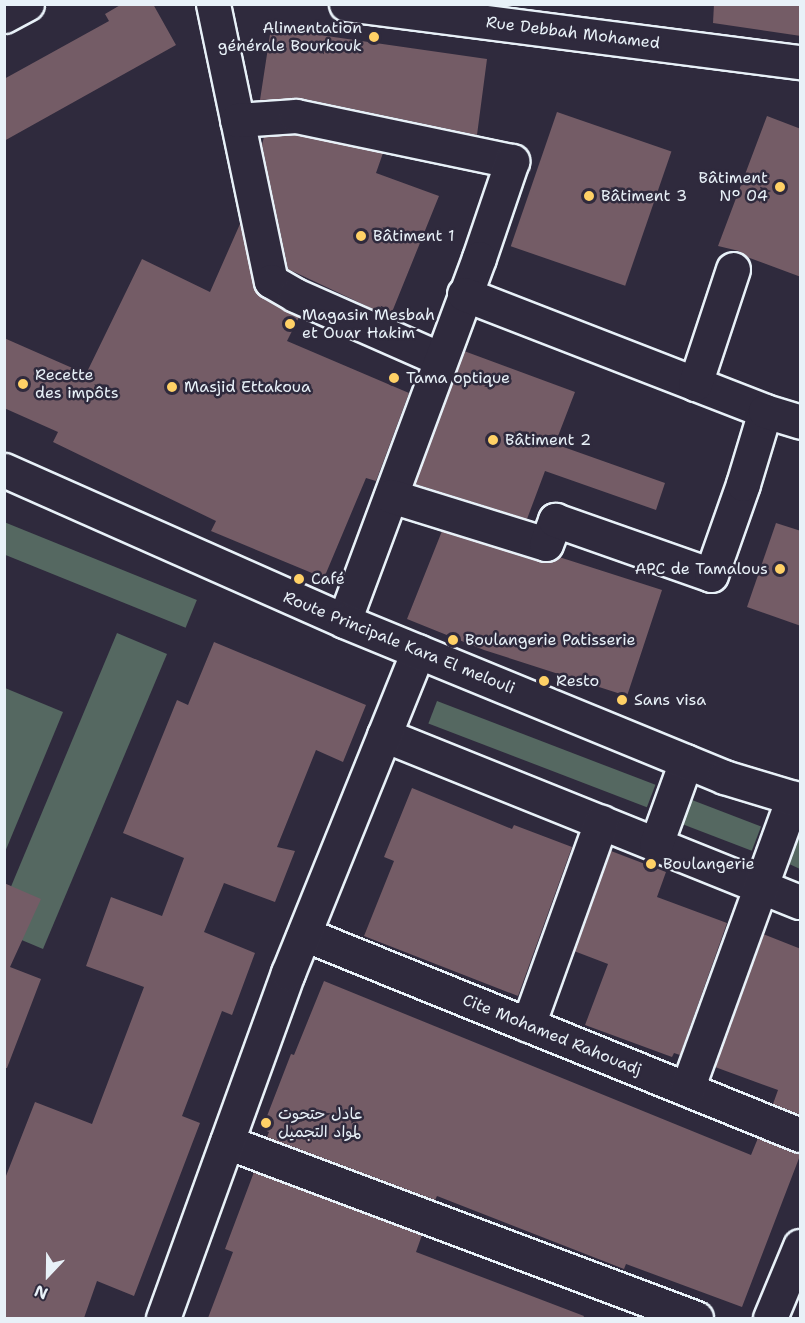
<!DOCTYPE html>
<html>
<head>
<meta charset="utf-8">
<style>
	body { margin:0 }
	#map { position:relative; width:805px; height:1323px; overflow:hidden; background:#2f2a3d; font-family:"Shantell Sans","Playpen Sans Arabic",sans-serif }
	div>[style] { position:absolute }
	[style*='--x'] { left:calc(var(--x)*1px); top:calc(var(--y)*1px); width:calc(var(--w)*1px); rotate:calc(var(--a)*1deg) }
	.green>* { inset:0; background:#556861; transform-origin:0 0 }
	.building>* { inset:0; background:#745c66; transform-origin:0 0 }
	.roads { filter:drop-shadow(2px 0 #e8f1f8) drop-shadow(-2px 0 #e8f1f8) drop-shadow(0 2px #e8f1f8) drop-shadow(0 -2px #e8f1f8) }
	.street>* { height:33px; margin:-16.5px; padding:0 16.5px; transform-origin:16.5px; border-radius:16.5px; background:#2f2a3d }
	.secondary>* { height:33px; margin:-16.5px; padding:0 16.5px; transform-origin:16.5px; border-radius:16.5px; background:#2f2a3d }
	.dots>* { width:16px; height:16px; translate:-50% -50%; box-sizing:border-box; border:3px solid #2f2a3d; border-radius:50% }
	span { translate:-50% -50%; white-space:nowrap; text-align:center; line-height:1.15; -webkit-text-stroke:5px #2f2a3d; paint-order:stroke }
	.poi-label { font-size:16px; color:#e8f1f8 }
	.right { translate:-100% -50%; text-align:right }
	.left { translate:0 -50%; text-align:left }
	.street-label { font-size:16px; color:#e8f1f8 }
	.frame { position:absolute; inset:0; border:6px solid #e8f1f8; pointer-events:none }
	.north { position:absolute; left:18px; top:1245px; width:60px; height:60px; -webkit-text-stroke:4px #2f2a3d; paint-order:stroke; rotate:202deg; font-size:16px; font-weight:700; line-height:24px; text-align:center; color:#e8f1f8 }
	.north::after { content:''; display:block; margin:auto; width:21px; height:27px; background:#e8f1f8; clip-path:polygon(50% 0,100% 100%,50% 72%,0 100%) }
</style>
</head>
<body>
<div id="map">
	<div class="green">
		<i style="left:4px;top:522px;width:208px;height:30px;rotate:22deg"></i>
		<i style="clip-path:polygon(117px 633px,167px 654px,43px 949px,5px 933px,5px 901px)"></i>
		<i style="clip-path:polygon(5px 688px,63px 712px,5px 852px)"></i>
		<i style="left:437px;top:701px;width:234px;height:24px;rotate:21deg"></i>
		<i style="left:692px;top:800px;width:74px;height:26px;rotate:21deg"></i>
		<i style="clip-path:polygon(796px 837px,800px 839px,800px 869px,785px 862px)"></i>
	</div>
	<div class="building">
		<i style="clip-path:polygon(122px 4px,153px 4px,176px 45px,4px 141px,4px 79px,109px 21px,105px 14px)"></i>
		<i style="clip-path:polygon(714px 4px,801px 4px,801px 36px,713px 23px)"></i>
		<i style="clip-path:polygon(271px 28px,487px 59px,477px 135px,300px 98px,260px 100px)"></i>
		<i style="left:557px;top:112px;width:121px;height:142px;rotate:19deg"></i>
		<i style="clip-path:polygon(767px 116px,801px 129px,801px 277px,747px 257px,739px 251px,718px 246px)"></i>
		<i style="clip-path:polygon(295px 135px,383px 153px,376px 173px,439px 196px,390px 317px,288px 269px,262px 145px,264px 137px)"></i>
		<i style="clip-path:polygon(240px 224px,256px 292px,299px 317px,287px 341px,409px 393px,376px 481px,366px 478px,324px 578px,211px 531px,216px 521px,53px 442px,58px 432px,4px 408px,4px 338px,86px 374px,142px 259px,210px 292px)"></i>
		<i style="clip-path:polygon(464px 351px,575px 392px,555px 444px,665px 483px,656px 510px,545px 471px,527px 519px,415px 484px)"></i>
		<i style="clip-path:polygon(776px 523px,801px 531px,801px 626px,747px 607px)"></i>
		<i style="clip-path:polygon(442px 531px,540px 562px,550px 562px,559px 557px,662px 590px,627px 696px,484px 650px,407px 619px)"></i>
		<i style="clip-path:polygon(214px 642px,366px 705px,343px 762px,316px 750px,277px 847px,295px 851px,275px 902px,224px 883px,204px 932px,255px 953px,232px 1015px,222px 1011px,182px 1116px,200px 1123px,134px 1296px,97px 1281px,84px 1318px,4px 1318px,4px 1181px,35px 1102px,92px 1124px,144px 987px,86px 966px,111px 897px,162px 916px,184px 858px,123px 833px,177px 700px,188px 705px)"></i>
		<i style="clip-path:polygon(412px 788px,512px 829px,514px 825px,572px 847px,518px 996px,364px 936px,394px 861px,384px 857px)"></i>
		<i style="clip-path:polygon(611px 851px,666px 872px,657px 897px,727px 923px,680px 1055px,674px 1053px,672px 1057px,585px 1025px,608px 964px,574px 951px)"></i>
		<i style="clip-path:polygon(4px 883px,41px 899px,10px 967px,41px 979px,7px 1068px,4px 1068px)"></i>
		<i style="clip-path:polygon(763px 934px,801px 949px,801px 1115px,773px 1104px,778px 1090px,715px 1067px)"></i>
		<i style="clip-path:polygon(324px 981px,751px 1155px,758px 1138px,801px 1153px,742px 1307px,626px 1264px,624px 1269px,437px 1196px,435px 1200px,267px 1137px,269px 1132px,262px 1129px,291px 1054px,294px 1055px)"></i>
		<i style="clip-path:polygon(254px 1172px,422px 1235px,416px 1252px,584px 1316px,583px 1318px,208px 1318px,233px 1252px,225px 1249px)"></i>
	</div>
	<div class="roads">
		<div class="street">
			<i style="--x:213;--y:4;--w:283;--a:78.2"></i>
			<i style="--x:271;--y:281;--w:28;--a:30"></i>
			<i style="--x:295;--y:295;--w:158;--a:23.8"></i>
			<i style="--x:346;--y:4;--w:458;--a:7.3"></i>
			<i style="--x:237;--y:120;--w:59;--a:-3.9"></i>
			<i style="--x:296;--y:116;--w:221;--a:11.8"></i>
			<i style="--x:512;--y:161;--w:102;--a:108.8"></i>
			<i style="--x:479;--y:258;--w:387;--a:110.4"></i>
			<i style="--x:464;--y:294;--w:323;--a:21.2"></i>
			<i style="--x:695;--y:384;--w:121;--a:-71.7"></i>
			<i style="--x:391;--y:496;--w:162;--a:17.2"></i>
			<i style="--x:546;--y:544;--w:26;--a:-69"></i>
			<i style="--x:555;--y:520;--w:165;--a:19.4"></i>
			<i style="--x:711;--y:575;--w:96;--a:-70.6"></i>
			<i style="--x:743;--y:484;--w:76;--a:-73.2"></i>
			<i style="--x:765;--y:411;--w:37;--a:17"></i>
			<i style="--x:384;--y:735;--w:448;--a:21.9"></i>
			<i style="--x:656;--y:844;--w:88;--a:-70.1"></i>
			<i style="--x:304;--y:934;--w:535;--a:22.06"></i>
			<i style="--x:528;--y:1025;--w:216;--a:-70.2"></i>
			<i style="--x:687;--y:1089;--w:310;--a:-70"></i>
			<i style="--x:227;--y:1142;--w:501;--a:20.57"></i>
			<i style="--x:163;--y:1318;--w:367;--a:-70.1"></i>
			<i style="--x:288;--y:973;--w:347;--a:-68"></i>
			<i style="--x:770;--y:1318;--w:78;--a:-67.4"></i>
		</div>
		<div class="secondary">
			<i style="--x:4;--y:16;--w:26;--a:-28"></i>
			<i style="--x:4;--y:470;--w:372;--a:23.9"></i>
			<i style="--x:344;--y:621;--w:411;--a:22.3"></i>
			<i style="--x:724;--y:777;--w:79;--a:16.8"></i>
		</div>
	</div>
	<div class="dots">
		<i style="left:374px;top:37px;background:#ffd166"></i>
		<i style="left:780px;top:187px;background:#ffd166"></i>
		<i style="left:589px;top:196px;background:#ffd166"></i>
		<i style="left:361px;top:236px;background:#ffd166"></i>
		<i style="left:290px;top:324px;background:#ffd166"></i>
		<i style="left:394px;top:378px;background:#ffd166"></i>
		<i style="left:23px;top:384px;background:#ffd166"></i>
		<i style="left:172px;top:387px;background:#ffd166"></i>
		<i style="left:493px;top:440px;background:#ffd166"></i>
		<i style="left:780px;top:569px;background:#ffd166"></i>
		<i style="left:299px;top:579px;background:#ffd166"></i>
		<i style="left:453px;top:640px;background:#ffd166"></i>
		<i style="left:544px;top:681px;background:#ffd166"></i>
		<i style="left:622px;top:700px;background:#ffd166"></i>
		<i style="left:651px;top:864px;background:#ffd166"></i>
		<i style="left:266px;top:1123px;background:#ffd166"></i>
	</div>
	<div class="poi-label">
		<span class="right" style="left:362px;top:37px">Alimentation<br>générale Bourkouk</span>
		<span class="right" style="left:768px;top:187px">Bâtiment<br>N° 04</span>
		<span class="left" style="left:601px;top:196px">Bâtiment 3</span>
		<span class="left" style="left:373px;top:236px">Bâtiment 1</span>
		<span class="left" style="left:302px;top:324px">Magasin Mesbah<br>et Ouar Hakim</span>
		<span class="left" style="left:35px;top:384px">Recette<br>des impôts</span>
		<span class="left" style="left:406px;top:378px">Tama optique</span>
		<span class="left" style="left:184px;top:387px">Masjid Ettakoua</span>
		<span class="left" style="left:505px;top:440px">Bâtiment 2</span>
		<span class="right" style="left:768px;top:569px">APC de Tamalous</span>
		<span class="left" style="left:311px;top:579px">Café</span>
		<span class="left" style="left:465px;top:640px">Boulangerie Patisserie</span>
		<span class="left" style="left:556px;top:681px">Resto</span>
		<span class="left" style="left:634px;top:700px">Sans visa</span>
		<span class="left" style="left:663px;top:864px">Boulangerie</span>
		<span class="left" style="left:278px;top:1123px">عادل حتحوت<br>لمواد التجميل</span>
	</div>
	<div class="street-label">
		<span style="left:573px;top:33px;rotate:7deg">Rue Debbah Mohamed</span>
		<span style="left:399px;top:643px;rotate:22deg">Route Principale Kara El melouli</span>
		<span style="left:552px;top:1035px;rotate:22deg">Cite Mohamed Rahouadj</span>
	</div>
	<div class="frame"></div>
	<div class="north">N</div>
</div>
</body>
</html>
